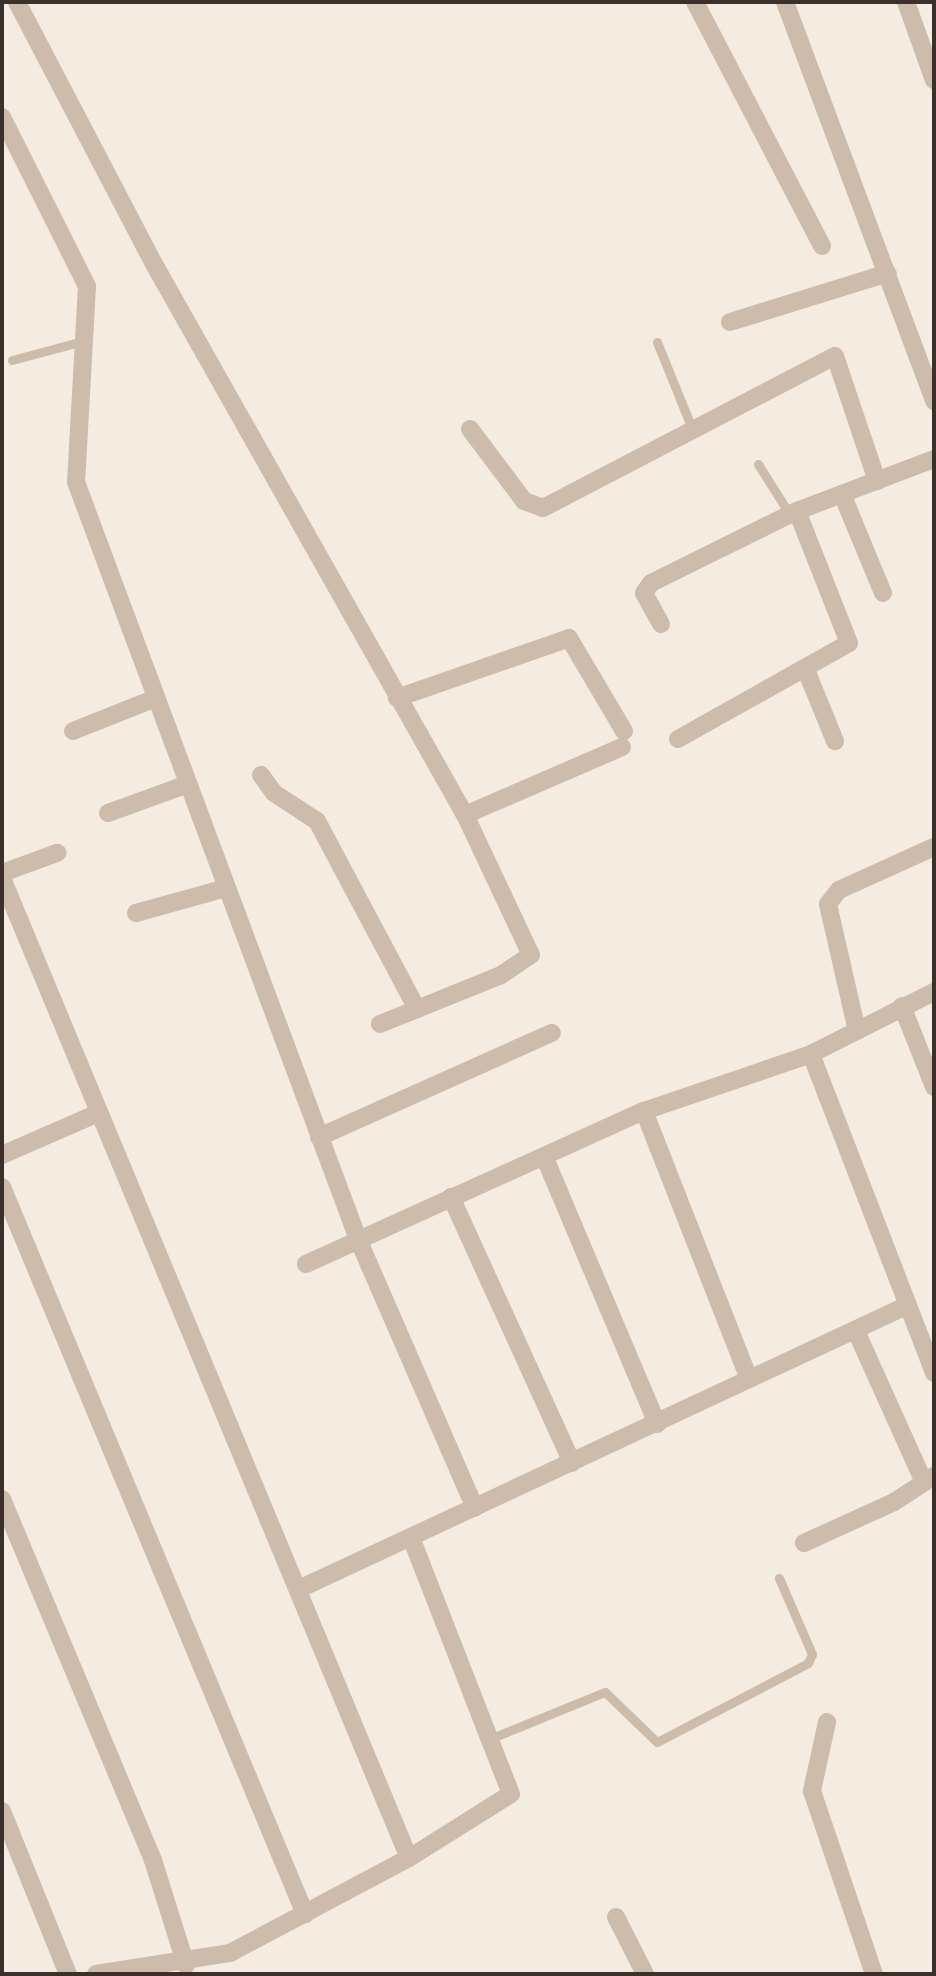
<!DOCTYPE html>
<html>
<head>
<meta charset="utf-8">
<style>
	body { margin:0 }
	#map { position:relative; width:936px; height:1976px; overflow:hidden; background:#f4ebe1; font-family:Figtree,sans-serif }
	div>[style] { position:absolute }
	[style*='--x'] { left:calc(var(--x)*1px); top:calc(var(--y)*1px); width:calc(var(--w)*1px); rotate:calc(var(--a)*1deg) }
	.service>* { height:9px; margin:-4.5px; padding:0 4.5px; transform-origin:4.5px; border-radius:4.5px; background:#cdbbac }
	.minor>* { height:18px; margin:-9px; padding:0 9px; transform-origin:9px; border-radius:9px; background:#cdbbac }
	span { translate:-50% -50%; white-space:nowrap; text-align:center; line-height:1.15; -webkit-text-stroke:5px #fbf5ee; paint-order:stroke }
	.frame { position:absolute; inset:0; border:4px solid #3b302b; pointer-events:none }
</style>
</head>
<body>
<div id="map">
	<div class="service">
		<i style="--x:657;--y:342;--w:96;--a:68"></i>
		<i style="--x:12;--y:360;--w:73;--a:-15"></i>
		<i style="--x:758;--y:464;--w:60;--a:57.9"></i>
		<i style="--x:492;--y:1738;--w:122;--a:-22.2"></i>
		<i style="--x:605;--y:1692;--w:72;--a:43.9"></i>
		<i style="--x:657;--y:1742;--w:170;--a:-27.6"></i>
		<i style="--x:808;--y:1663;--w:10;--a:-66"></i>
		<i style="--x:812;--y:1654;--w:83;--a:-113.5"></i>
	</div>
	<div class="minor">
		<i style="--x:17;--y:2;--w:296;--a:62.4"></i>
		<i style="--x:154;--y:264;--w:633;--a:60.56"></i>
		<i style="--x:465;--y:815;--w:171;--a:-23.4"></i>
		<i style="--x:695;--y:2;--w:275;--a:62.5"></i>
		<i style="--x:785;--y:2;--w:426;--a:69.5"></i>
		<i style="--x:906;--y:2;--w:83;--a:70.3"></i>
		<i style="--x:2;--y:117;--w:189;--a:63.3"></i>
		<i style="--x:87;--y:286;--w:196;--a:93.2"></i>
		<i style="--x:76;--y:482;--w:808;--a:69.57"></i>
		<i style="--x:358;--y:1239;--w:293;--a:66.5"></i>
		<i style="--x:730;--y:322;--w:165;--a:-17.2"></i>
		<i style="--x:470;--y:429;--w:90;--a:53.1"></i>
		<i style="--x:524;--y:501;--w:20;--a:20"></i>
		<i style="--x:543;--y:508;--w:329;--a:-27.5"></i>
		<i style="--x:835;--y:356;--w:132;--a:71.4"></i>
		<i style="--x:842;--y:494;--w:107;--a:67.5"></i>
		<i style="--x:661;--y:624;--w:35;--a:-119"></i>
		<i style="--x:644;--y:593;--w:12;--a:-55"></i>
		<i style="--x:651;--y:583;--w:163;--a:-26.3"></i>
		<i style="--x:797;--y:511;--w:147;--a:-20.8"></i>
		<i style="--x:806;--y:670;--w:77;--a:67.8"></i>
		<i style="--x:397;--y:698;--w:182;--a:-19.2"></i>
		<i style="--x:569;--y:638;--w:108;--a:59.4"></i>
		<i style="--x:73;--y:731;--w:89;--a:-21.7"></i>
		<i style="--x:678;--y:739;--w:196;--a:-29.3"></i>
		<i style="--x:849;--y:643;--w:142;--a:-111.5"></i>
		<i style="--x:261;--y:775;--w:22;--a:54"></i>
		<i style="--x:274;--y:793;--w:51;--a:33.1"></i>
		<i style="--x:317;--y:821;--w:213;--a:62"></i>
		<i style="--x:108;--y:813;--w:85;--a:-19.9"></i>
		<i style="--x:2;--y:873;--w:59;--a:-20"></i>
		<i style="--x:2;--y:878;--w:1061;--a:67.45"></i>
		<i style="--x:136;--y:913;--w:93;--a:-15.5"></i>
		<i style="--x:902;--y:1006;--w:87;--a:68.4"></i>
		<i style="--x:380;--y:1024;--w:131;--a:-22"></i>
		<i style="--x:501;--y:975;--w:36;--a:-34"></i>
		<i style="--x:531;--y:955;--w:155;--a:-115.2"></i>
		<i style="--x:857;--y:1031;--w:130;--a:-102.9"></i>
		<i style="--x:828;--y:904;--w:18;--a:-52"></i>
		<i style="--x:839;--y:890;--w:104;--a:-24.4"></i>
		<i style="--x:811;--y:1054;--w:342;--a:68.9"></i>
		<i style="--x:644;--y:1111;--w:288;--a:68.6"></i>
		<i style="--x:319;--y:1137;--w:255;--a:-24.1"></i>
		<i style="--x:2;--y:1155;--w:105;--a:-23.6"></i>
		<i style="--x:544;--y:1156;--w:291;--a:67.1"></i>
		<i style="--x:2;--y:1187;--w:788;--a:67.37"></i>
		<i style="--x:451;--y:1197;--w:292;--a:65.5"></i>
		<i style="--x:306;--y:1264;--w:371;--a:-24.4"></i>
		<i style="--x:644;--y:1111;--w:176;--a:-18.8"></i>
		<i style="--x:811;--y:1054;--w:138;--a:-26.8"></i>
		<i style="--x:856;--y:1331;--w:166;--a:65.8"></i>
		<i style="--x:2;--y:1499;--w:391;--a:67.3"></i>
		<i style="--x:153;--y:1860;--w:110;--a:72.6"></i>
		<i style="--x:804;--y:1543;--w:99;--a:-24.5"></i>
		<i style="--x:894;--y:1502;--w:48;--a:-33"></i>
		<i style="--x:299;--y:1589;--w:672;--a:-25"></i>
		<i style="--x:827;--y:1722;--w:71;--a:102.3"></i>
		<i style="--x:812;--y:1791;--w:193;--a:71.3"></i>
		<i style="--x:2;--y:1811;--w:176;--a:68"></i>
		<i style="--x:616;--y:1917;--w:64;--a:63"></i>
		<i style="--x:96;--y:1974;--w:136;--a:-8.9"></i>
		<i style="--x:230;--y:1953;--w:203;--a:-28"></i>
		<i style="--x:409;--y:1858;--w:120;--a:-32.1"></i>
		<i style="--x:511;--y:1794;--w:276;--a:-111.3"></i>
	</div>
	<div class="frame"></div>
</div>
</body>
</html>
